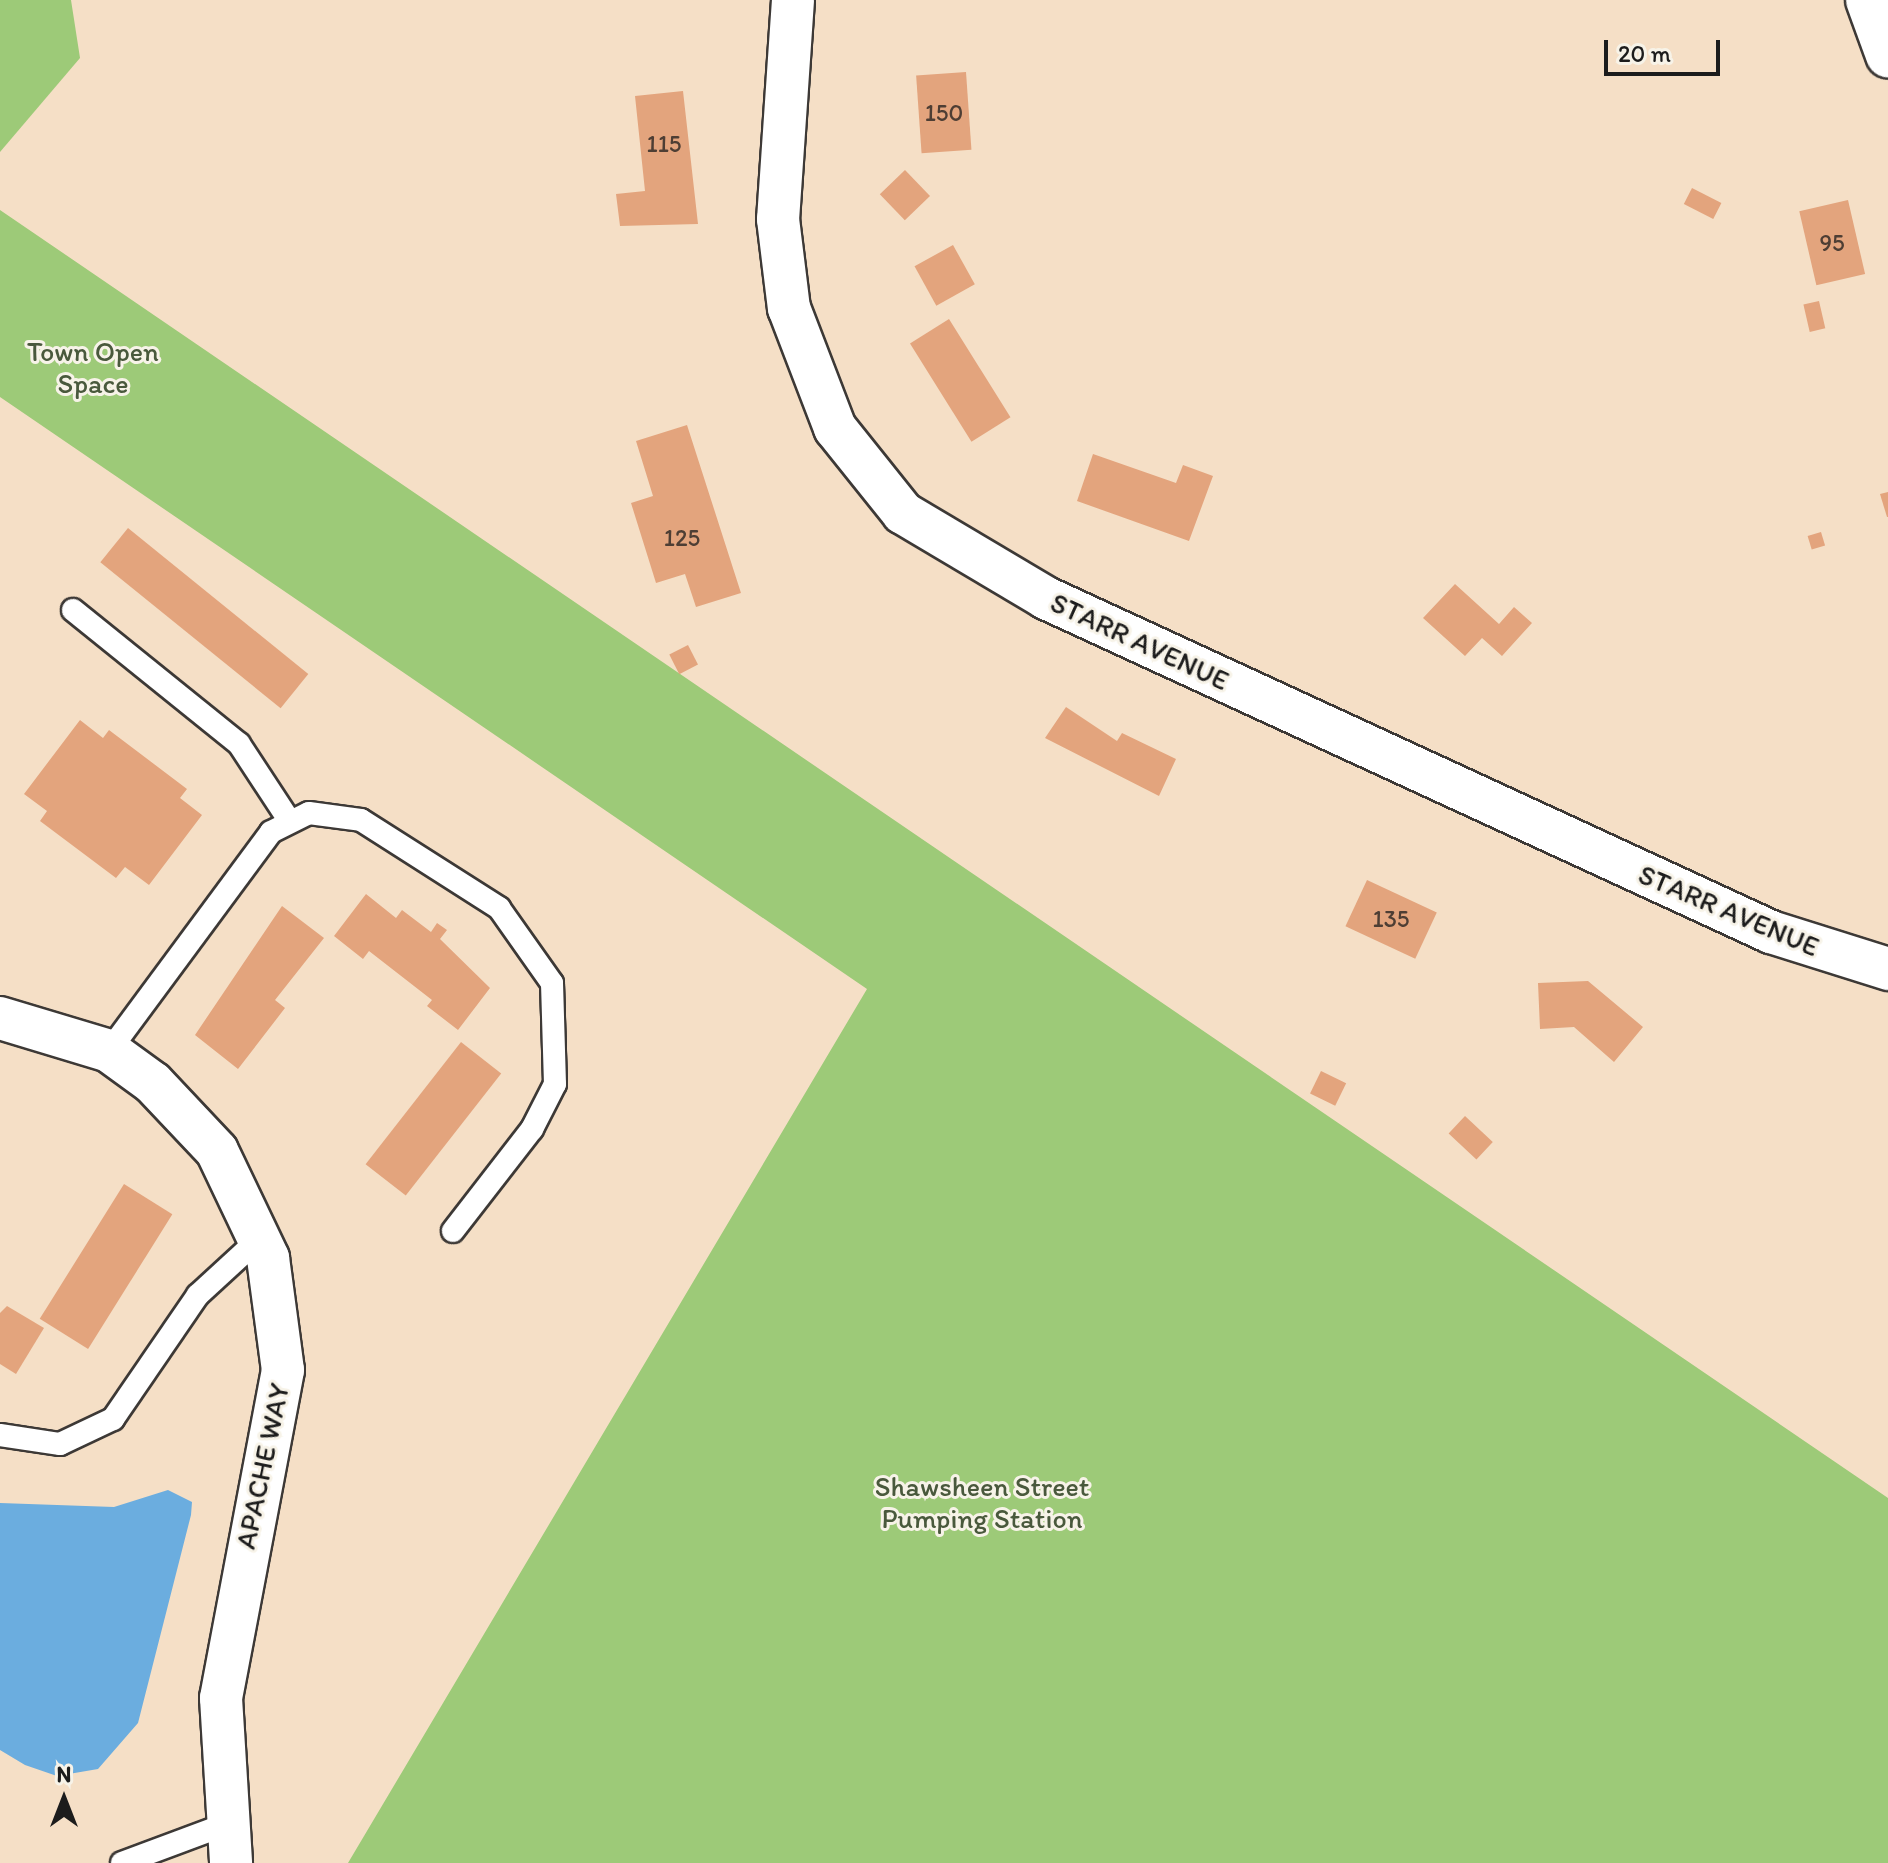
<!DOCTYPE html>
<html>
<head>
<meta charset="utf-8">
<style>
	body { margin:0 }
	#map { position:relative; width:1888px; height:1863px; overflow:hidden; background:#f5dfc6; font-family:Itim,sans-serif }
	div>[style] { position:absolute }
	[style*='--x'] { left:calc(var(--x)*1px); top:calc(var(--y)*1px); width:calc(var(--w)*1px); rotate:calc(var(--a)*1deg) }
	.green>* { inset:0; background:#9dca78 }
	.water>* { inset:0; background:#6baddf }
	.building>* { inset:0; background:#e3a47d; transform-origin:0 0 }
	.roads { filter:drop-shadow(2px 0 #3d3936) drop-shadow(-2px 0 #3d3936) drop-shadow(0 2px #3d3936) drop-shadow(0 -2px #3d3936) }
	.lane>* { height:22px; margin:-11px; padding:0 11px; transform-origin:11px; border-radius:11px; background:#fff }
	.street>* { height:42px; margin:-21px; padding:0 21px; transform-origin:21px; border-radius:21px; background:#fff }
	.secondary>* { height:44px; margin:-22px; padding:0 22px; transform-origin:22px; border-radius:22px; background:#fff }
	span { translate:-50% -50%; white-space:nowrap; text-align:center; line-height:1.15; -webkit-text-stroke:6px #f7f3e8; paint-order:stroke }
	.number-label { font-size:24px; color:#4e3e34 }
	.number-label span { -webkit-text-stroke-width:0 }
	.park-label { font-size:28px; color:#49593c }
	.street-label { font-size:28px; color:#1c1c1c }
	.north { position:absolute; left:24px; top:1759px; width:80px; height:80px; -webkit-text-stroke:6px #f7f3e8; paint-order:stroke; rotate:0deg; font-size:22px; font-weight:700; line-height:32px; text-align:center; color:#1c1c1c }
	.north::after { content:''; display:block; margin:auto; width:28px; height:36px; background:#1c1c1c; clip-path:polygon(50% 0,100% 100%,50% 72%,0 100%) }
	.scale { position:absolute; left:1604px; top:40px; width:116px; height:36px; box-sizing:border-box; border:4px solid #1c1c1c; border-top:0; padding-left:10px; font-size:24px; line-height:28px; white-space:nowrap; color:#1c1c1c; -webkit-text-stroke:6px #f7f3e8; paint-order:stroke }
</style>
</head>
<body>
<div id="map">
	<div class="green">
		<i style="clip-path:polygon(0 0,71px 0,80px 58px,0 152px)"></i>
		<i style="clip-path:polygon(0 210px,1888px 1498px,1888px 1863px,348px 1863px,867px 989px,0 397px)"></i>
	</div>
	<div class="water">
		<i style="clip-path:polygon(168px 1490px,192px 1502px,191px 1515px,138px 1723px,98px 1769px,57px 1776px,25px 1765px,0 1750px,0 1503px,114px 1507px)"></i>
	</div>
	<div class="building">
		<i style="left:966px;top:72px;width:78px;height:50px;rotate:86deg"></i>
		<i style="clip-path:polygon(683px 91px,698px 224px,620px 226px,616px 194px,645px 191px,635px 96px)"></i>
		<i style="left:905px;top:170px;width:36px;height:35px;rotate:46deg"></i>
		<i style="left:1692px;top:188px;width:33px;height:18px;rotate:27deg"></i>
		<i style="left:1848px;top:200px;width:76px;height:50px;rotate:77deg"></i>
		<i style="left:953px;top:245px;width:45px;height:44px;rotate:61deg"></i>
		<i style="left:1819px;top:301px;width:28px;height:16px;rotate:77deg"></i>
		<i style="left:949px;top:319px;width:116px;height:46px;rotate:58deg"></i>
		<i style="clip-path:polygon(687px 425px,741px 593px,696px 607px,685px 574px,656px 583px,631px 503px,653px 496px,636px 441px)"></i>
		<i style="clip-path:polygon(1093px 454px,1176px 483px,1183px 465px,1213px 476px,1189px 541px,1077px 501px)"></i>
		<i style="clip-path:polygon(1888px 492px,1888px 517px,1887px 517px,1880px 494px)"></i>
		<i style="left:128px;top:528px;width:232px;height:44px;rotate:39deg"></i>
		<i style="left:1821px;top:532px;width:14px;height:14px;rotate:73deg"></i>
		<i style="clip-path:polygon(1455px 584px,1499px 624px,1514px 607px,1532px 623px,1502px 656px,1482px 638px,1465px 656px,1423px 618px)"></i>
		<i style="left:688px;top:645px;width:22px;height:21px;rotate:63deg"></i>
		<i style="clip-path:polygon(1066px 707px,1117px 741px,1122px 733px,1176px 759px,1159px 796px,1045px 738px)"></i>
		<i style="clip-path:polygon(80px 720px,103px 738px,109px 730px,187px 789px,180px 798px,202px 815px,149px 885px,125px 867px,116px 878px,40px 821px,47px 811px,24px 794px)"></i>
		<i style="left:1367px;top:880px;width:77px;height:51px;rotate:25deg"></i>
		<i style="clip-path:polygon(366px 894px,396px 918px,402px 910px,431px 932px,437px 923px,447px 930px,440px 939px,490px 988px,458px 1030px,427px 1006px,432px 1000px,369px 951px,363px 959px,334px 936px)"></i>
		<i style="clip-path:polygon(282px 906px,324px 938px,275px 1000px,285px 1008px,238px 1069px,195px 1035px)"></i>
		<i style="clip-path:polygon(1588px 981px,1643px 1027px,1614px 1062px,1574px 1027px,1540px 1029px,1538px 983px)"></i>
		<i style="left:461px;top:1042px;width:51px;height:155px;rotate:38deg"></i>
		<i style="left:1321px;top:1071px;width:28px;height:25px;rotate:26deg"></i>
		<i style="left:1465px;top:1116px;width:38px;height:24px;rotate:43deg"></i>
		<i style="left:124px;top:1184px;width:57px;height:159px;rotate:32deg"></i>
		<i style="clip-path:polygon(7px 1306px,44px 1328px,16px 1374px,0 1364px,0 1313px)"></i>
	</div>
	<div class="roads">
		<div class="lane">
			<i style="--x:73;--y:610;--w:213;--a:38.9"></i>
			<i style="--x:239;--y:744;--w:91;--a:56.7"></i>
			<i style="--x:109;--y:1051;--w:272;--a:-53.5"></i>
			<i style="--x:271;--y:832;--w:42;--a:-26.6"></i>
			<i style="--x:309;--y:813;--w:52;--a:7.7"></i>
			<i style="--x:361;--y:820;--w:164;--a:32.5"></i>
			<i style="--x:499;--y:908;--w:92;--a:54.8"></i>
			<i style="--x:552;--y:983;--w:101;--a:88.3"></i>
			<i style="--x:555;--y:1084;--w:51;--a:117.1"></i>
			<i style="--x:532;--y:1129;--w:129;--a:127.8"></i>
			<i style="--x:0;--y:1435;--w:61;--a:8.5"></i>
			<i style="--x:60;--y:1444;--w:59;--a:-25.3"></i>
			<i style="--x:113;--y:1419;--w:150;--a:-55.6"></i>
			<i style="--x:198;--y:1295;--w:86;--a:-42.6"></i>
			<i style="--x:122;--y:1863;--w:109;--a:-20.4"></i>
		</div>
		<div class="street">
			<i style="--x:793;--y:0;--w:220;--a:93.9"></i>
			<i style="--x:778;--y:219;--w:90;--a:83"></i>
			<i style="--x:789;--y:308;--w:129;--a:69"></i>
			<i style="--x:835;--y:428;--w:109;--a:51.3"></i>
			<i style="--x:903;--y:513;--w:166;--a:30.7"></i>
			<i style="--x:1046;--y:598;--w:798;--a:24.74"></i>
			<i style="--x:1771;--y:932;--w:123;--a:17.5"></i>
			<i style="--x:0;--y:1018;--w:114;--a:16.8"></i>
			<i style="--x:109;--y:1051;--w:54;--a:36"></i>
			<i style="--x:153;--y:1083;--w:93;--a:46.7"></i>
			<i style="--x:217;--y:1151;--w:119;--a:64.5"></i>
			<i style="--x:268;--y:1258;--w:113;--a:82.4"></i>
			<i style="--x:283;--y:1370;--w:334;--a:100.7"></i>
			<i style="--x:221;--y:1698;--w:165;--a:86.5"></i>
		</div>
		<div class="secondary">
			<i style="--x:1868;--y:0;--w:59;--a:70"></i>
		</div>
	</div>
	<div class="number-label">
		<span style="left:944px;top:113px">150</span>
		<span style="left:664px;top:144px">115</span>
		<span style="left:1832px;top:243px">95</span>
		<span style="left:682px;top:538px">125</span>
		<span style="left:1391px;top:919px">135</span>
	</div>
	<div class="park-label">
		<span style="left:93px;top:367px">Town Open<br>Space</span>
		<span style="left:982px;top:1502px">Shawsheen Street<br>Pumping Station</span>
	</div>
	<div class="street-label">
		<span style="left:1140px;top:641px;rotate:25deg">STARR AVENUE</span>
		<span style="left:1729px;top:910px;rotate:23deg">STARR AVENUE</span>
		<span style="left:262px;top:1466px;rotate:-78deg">APACHE WAY</span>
	</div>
	<div class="north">N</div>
	<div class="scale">20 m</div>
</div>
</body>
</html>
